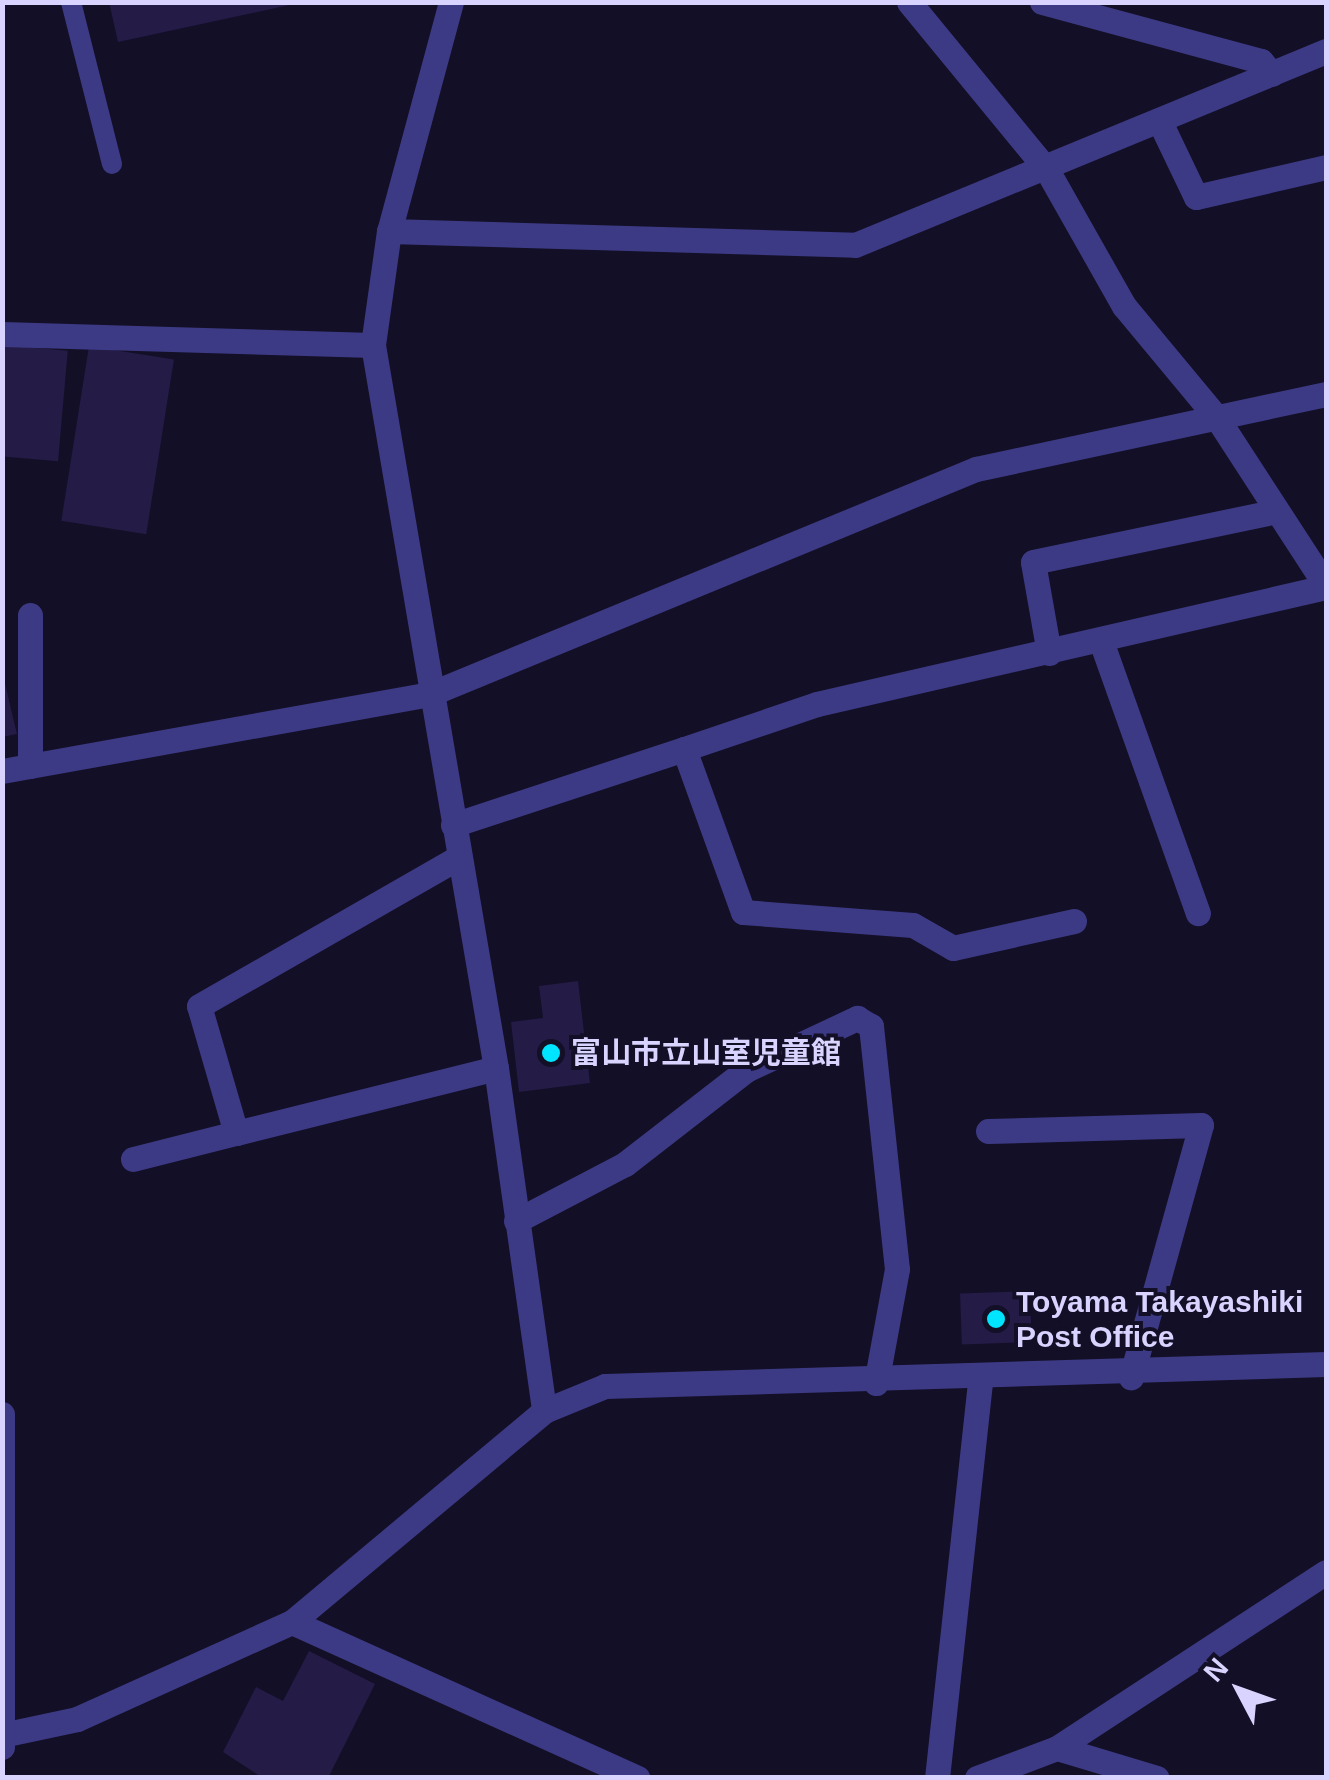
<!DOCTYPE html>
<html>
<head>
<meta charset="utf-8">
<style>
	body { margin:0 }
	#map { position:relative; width:1329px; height:1780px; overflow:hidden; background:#130f26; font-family:Helvetica,"Noto Sans JP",sans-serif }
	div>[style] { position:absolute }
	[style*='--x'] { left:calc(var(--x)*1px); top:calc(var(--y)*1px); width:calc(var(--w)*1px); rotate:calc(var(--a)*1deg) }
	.building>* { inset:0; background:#241b47; transform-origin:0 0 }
	.service>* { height:20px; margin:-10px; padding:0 10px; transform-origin:10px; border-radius:10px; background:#3d3a85 }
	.minor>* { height:25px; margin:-12.5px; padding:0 12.5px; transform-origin:12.5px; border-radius:12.5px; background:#3d3a85 }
	.tertiary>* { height:25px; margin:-12.5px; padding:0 12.5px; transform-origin:12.5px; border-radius:12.5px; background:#3d3a85 }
	.dots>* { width:28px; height:28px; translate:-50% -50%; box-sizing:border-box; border:5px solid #130f26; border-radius:50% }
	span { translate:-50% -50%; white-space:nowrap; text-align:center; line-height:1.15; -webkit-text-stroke:8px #130f26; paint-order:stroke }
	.poi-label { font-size:30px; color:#d9d4ff; font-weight:700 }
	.left { translate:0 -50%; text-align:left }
	.frame { position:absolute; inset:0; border:5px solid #d9d4ff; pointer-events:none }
	.north { position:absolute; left:1189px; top:1640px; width:100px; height:100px; -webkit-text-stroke:8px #130f26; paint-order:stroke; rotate:311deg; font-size:28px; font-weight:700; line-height:40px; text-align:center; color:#d9d4ff }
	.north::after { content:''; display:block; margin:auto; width:35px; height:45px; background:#d9d4ff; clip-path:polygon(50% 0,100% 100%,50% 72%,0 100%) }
</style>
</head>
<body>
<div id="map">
	<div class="building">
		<i style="clip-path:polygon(109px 2px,294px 2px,294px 4px,118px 42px)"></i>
		<i style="left:2px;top:345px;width:66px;height:111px;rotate:5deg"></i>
		<i style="left:89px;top:346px;width:86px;height:177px;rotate:9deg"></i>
		<i style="clip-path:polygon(2px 671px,17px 734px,2px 737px)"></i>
		<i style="clip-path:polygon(578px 981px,590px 1083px,519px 1092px,511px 1022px,543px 1018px,539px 986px)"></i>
		<i style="left:1030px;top:1291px;width:51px;height:70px;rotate:88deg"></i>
		<i style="clip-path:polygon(309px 1651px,375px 1684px,328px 1778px,263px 1778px,223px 1752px,256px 1687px,283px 1701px)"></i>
	</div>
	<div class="service">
		<i style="--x:71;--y:2;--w:167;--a:75.8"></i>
	</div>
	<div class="minor">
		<i style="--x:451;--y:2;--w:237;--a:105.1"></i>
		<i style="--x:389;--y:231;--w:115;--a:98"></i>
		<i style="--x:373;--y:345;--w:733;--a:80.35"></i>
		<i style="--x:496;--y:1068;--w:346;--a:82"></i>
		<i style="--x:909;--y:2;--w:217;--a:50.6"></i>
		<i style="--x:1047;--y:170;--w:156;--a:60.5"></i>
		<i style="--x:1124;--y:306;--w:146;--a:50.3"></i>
		<i style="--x:1217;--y:418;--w:200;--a:57"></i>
		<i style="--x:1042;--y:2;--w:227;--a:15.1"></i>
		<i style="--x:1261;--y:61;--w:17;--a:50"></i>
		<i style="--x:1160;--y:122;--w:83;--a:64.4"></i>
		<i style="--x:1196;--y:197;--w:133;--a:-13"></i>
		<i style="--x:389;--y:231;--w:466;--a:1.7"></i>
		<i style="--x:855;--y:245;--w:509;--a:-22.39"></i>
		<i style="--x:2;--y:334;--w:371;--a:1.7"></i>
		<i style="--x:30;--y:615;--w:151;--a:90"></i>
		<i style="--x:1101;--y:641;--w:289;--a:70.4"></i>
		<i style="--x:1049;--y:653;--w:92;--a:-100"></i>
		<i style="--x:1033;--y:562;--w:249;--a:-11.8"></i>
		<i style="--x:684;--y:749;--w:140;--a:-18.7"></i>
		<i style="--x:817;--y:704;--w:522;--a:-12.95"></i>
		<i style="--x:2;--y:771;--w:435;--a:-10.2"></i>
		<i style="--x:430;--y:694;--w:591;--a:-22.4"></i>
		<i style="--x:976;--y:469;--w:358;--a:-12.1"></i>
		<i style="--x:453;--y:825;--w:243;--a:-18.2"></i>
		<i style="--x:684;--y:749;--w:173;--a:70.1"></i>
		<i style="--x:743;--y:912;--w:170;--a:4.4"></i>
		<i style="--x:913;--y:925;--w:46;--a:29.9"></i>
		<i style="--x:953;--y:948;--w:124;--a:-12.6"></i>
		<i style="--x:988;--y:1131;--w:213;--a:-1.6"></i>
		<i style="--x:1201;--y:1125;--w:262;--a:105.5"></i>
		<i style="--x:236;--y:1133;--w:268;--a:-14"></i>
		<i style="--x:133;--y:1159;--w:106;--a:-14.2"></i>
		<i style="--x:236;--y:1133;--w:132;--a:-106.2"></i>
		<i style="--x:199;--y:1006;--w:300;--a:-29.8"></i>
		<i style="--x:516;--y:1221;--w:123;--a:-27.6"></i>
		<i style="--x:625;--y:1164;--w:153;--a:-37.8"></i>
		<i style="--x:746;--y:1070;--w:123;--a:-25.1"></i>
		<i style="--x:857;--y:1018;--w:16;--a:30"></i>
		<i style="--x:871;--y:1026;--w:244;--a:83.9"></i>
		<i style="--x:897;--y:1269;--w:116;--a:100.4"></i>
		<i style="--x:292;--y:1622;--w:379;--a:24.3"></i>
		<i style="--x:2;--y:1735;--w:77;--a:-12"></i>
		<i style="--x:77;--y:1719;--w:236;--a:-24.3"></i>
		<i style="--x:292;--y:1622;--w:329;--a:-39.9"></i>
		<i style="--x:544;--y:1411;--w:66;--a:-22.3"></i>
		<i style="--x:605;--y:1386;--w:721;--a:-1.75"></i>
		<i style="--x:1057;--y:1748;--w:104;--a:16.7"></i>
		<i style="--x:937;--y:1778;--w:399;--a:-83.8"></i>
		<i style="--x:977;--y:1778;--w:85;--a:-20.6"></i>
		<i style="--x:1057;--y:1748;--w:321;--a:-33.2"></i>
	</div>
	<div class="tertiary">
		<i style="--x:2;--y:1414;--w:333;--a:90"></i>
	</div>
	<div class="dots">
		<i style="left:551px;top:1053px;background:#00e5ff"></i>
		<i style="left:996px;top:1319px;background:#00e5ff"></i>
	</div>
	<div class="poi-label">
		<span class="left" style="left:571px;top:1053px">富山市立山室児童館</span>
		<span class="left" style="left:1016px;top:1319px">Toyama Takayashiki<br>Post Office</span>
	</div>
	<div class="frame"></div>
	<div class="north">N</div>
</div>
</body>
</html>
